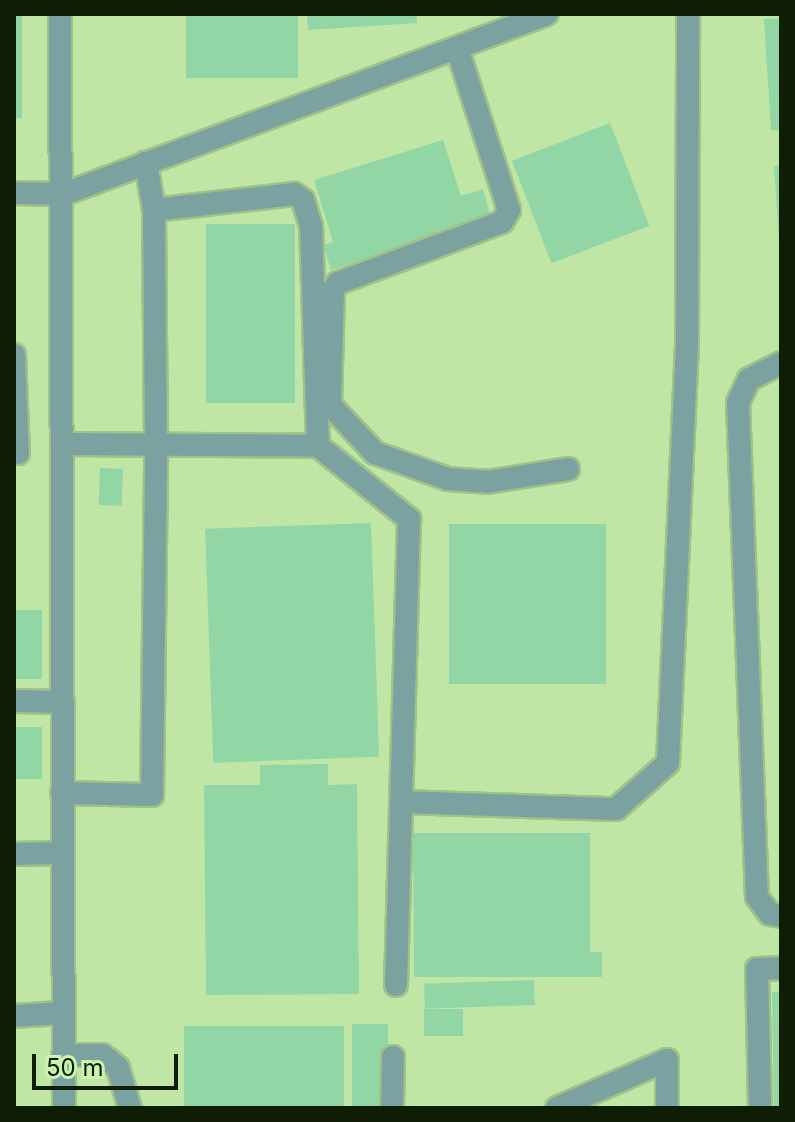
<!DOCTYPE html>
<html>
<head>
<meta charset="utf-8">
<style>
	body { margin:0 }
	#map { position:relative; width:795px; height:1122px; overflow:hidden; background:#bfe6a5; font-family:Inter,sans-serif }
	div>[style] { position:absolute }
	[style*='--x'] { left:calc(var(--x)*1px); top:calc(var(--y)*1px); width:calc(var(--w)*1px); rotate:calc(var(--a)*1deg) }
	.building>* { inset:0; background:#93d6a6; transform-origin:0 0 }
	.roads { filter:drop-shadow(2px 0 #a0c288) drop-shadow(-2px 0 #a0c288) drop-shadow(0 2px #a0c288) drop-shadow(0 -2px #a0c288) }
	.minor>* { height:22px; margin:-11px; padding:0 11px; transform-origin:11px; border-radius:11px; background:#7ba2a1 }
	span { translate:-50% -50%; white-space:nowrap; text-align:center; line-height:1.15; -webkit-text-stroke:6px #ccf3b1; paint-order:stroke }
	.frame { position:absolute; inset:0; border:16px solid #101d05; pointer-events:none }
	.scale { position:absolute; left:32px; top:1054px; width:146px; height:36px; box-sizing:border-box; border:4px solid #101d05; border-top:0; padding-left:10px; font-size:24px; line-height:28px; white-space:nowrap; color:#101d05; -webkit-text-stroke:6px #ccf3b1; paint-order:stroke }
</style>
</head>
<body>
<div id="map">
	<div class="building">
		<i style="left:14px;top:14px;width:8px;height:104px"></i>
		<i style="left:186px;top:14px;width:112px;height:64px"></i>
		<i style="clip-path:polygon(307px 14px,417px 14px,417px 23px,308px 30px)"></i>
		<i style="clip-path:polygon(781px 18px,781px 130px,771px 130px,764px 19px)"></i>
		<i style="left:610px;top:123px;width:110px;height:105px;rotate:69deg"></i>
		<i style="clip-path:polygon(443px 140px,461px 196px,483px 189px,492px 220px,331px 270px,323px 245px,333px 242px,314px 180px)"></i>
		<i style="clip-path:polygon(781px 165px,781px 240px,779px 240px,774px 166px)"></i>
		<i style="left:206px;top:224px;width:89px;height:179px"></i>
		<i style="left:100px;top:468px;width:23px;height:37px;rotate:2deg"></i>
		<i style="left:371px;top:523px;width:234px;height:166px;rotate:88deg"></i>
		<i style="left:449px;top:524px;width:157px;height:160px"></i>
		<i style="left:14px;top:610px;width:28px;height:69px"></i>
		<i style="left:14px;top:727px;width:28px;height:52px"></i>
		<i style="clip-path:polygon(328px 764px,328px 785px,357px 784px,359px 994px,206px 995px,204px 785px,260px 785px,260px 765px)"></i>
		<i style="clip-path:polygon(413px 833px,590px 833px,590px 952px,602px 952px,602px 977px,414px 977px)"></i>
		<i style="left:534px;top:980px;width:25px;height:110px;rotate:88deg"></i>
		<i style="clip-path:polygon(772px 992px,781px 992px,781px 1108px,774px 1108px)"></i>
		<i style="left:463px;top:1009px;width:27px;height:39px;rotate:90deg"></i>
		<i style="left:352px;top:1024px;width:36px;height:84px"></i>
		<i style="left:184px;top:1026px;width:160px;height:82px"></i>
	</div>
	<div class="roads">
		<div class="minor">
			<i style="--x:60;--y:14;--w:1094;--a:89.79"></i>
			<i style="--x:457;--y:48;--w:170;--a:72.2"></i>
			<i style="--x:509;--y:210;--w:14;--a:120"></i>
			<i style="--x:502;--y:222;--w:175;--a:159.6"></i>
			<i style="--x:338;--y:283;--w:9;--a:126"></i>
			<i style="--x:333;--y:290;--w:115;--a:91.5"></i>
			<i style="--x:330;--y:405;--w:66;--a:46.8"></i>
			<i style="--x:375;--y:453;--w:77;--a:19.6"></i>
			<i style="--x:448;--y:479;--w:39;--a:4"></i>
			<i style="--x:487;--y:482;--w:82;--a:-9.1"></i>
			<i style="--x:14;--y:193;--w:50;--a:1.1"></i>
			<i style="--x:64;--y:194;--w:515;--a:-20.44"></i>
			<i style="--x:14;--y:355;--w:98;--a:87.7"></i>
			<i style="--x:781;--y:363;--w:36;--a:153"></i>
			<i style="--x:749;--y:379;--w:26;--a:115"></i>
			<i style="--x:738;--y:403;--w:494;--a:87.8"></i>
			<i style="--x:757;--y:897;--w:21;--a:53"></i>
			<i style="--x:770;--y:914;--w:11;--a:10"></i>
			<i style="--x:63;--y:444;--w:255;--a:0.4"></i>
			<i style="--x:318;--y:446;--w:220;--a:-91.8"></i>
			<i style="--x:311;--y:226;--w:27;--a:-107"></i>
			<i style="--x:303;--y:200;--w:11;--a:-146"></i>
			<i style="--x:294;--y:194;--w:141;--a:173.5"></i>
			<i style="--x:318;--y:446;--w:117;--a:38.7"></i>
			<i style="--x:409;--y:519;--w:466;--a:91.6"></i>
			<i style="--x:14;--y:701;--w:49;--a:1.2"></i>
			<i style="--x:62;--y:793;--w:90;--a:1.3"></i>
			<i style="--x:152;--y:795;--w:351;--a:-89.3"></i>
			<i style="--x:156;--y:444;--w:234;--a:-90.5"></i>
			<i style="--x:154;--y:210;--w:48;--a:-99.7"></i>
			<i style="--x:401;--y:802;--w:215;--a:1.9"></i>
			<i style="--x:616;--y:809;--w:69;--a:-41.5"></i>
			<i style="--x:668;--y:763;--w:419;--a:-87.4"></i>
			<i style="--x:687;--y:344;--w:330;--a:-89.8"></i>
			<i style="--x:14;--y:854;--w:48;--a:-1.2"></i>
			<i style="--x:14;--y:1016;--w:48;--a:-3.6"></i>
			<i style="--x:63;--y:1055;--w:39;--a:0"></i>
			<i style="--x:102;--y:1055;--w:9;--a:36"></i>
			<i style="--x:109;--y:1060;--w:12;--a:42"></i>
			<i style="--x:118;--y:1068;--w:42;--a:73.3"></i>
			<i style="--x:392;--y:1108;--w:51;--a:-88.9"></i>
			<i style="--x:557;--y:1108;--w:120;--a:-23.6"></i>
			<i style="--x:667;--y:1060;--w:48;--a:90"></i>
			<i style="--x:760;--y:1108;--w:139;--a:-91.2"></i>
			<i style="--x:757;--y:969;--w:24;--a:-2"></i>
		</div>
	</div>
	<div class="frame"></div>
	<div class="scale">50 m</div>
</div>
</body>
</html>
